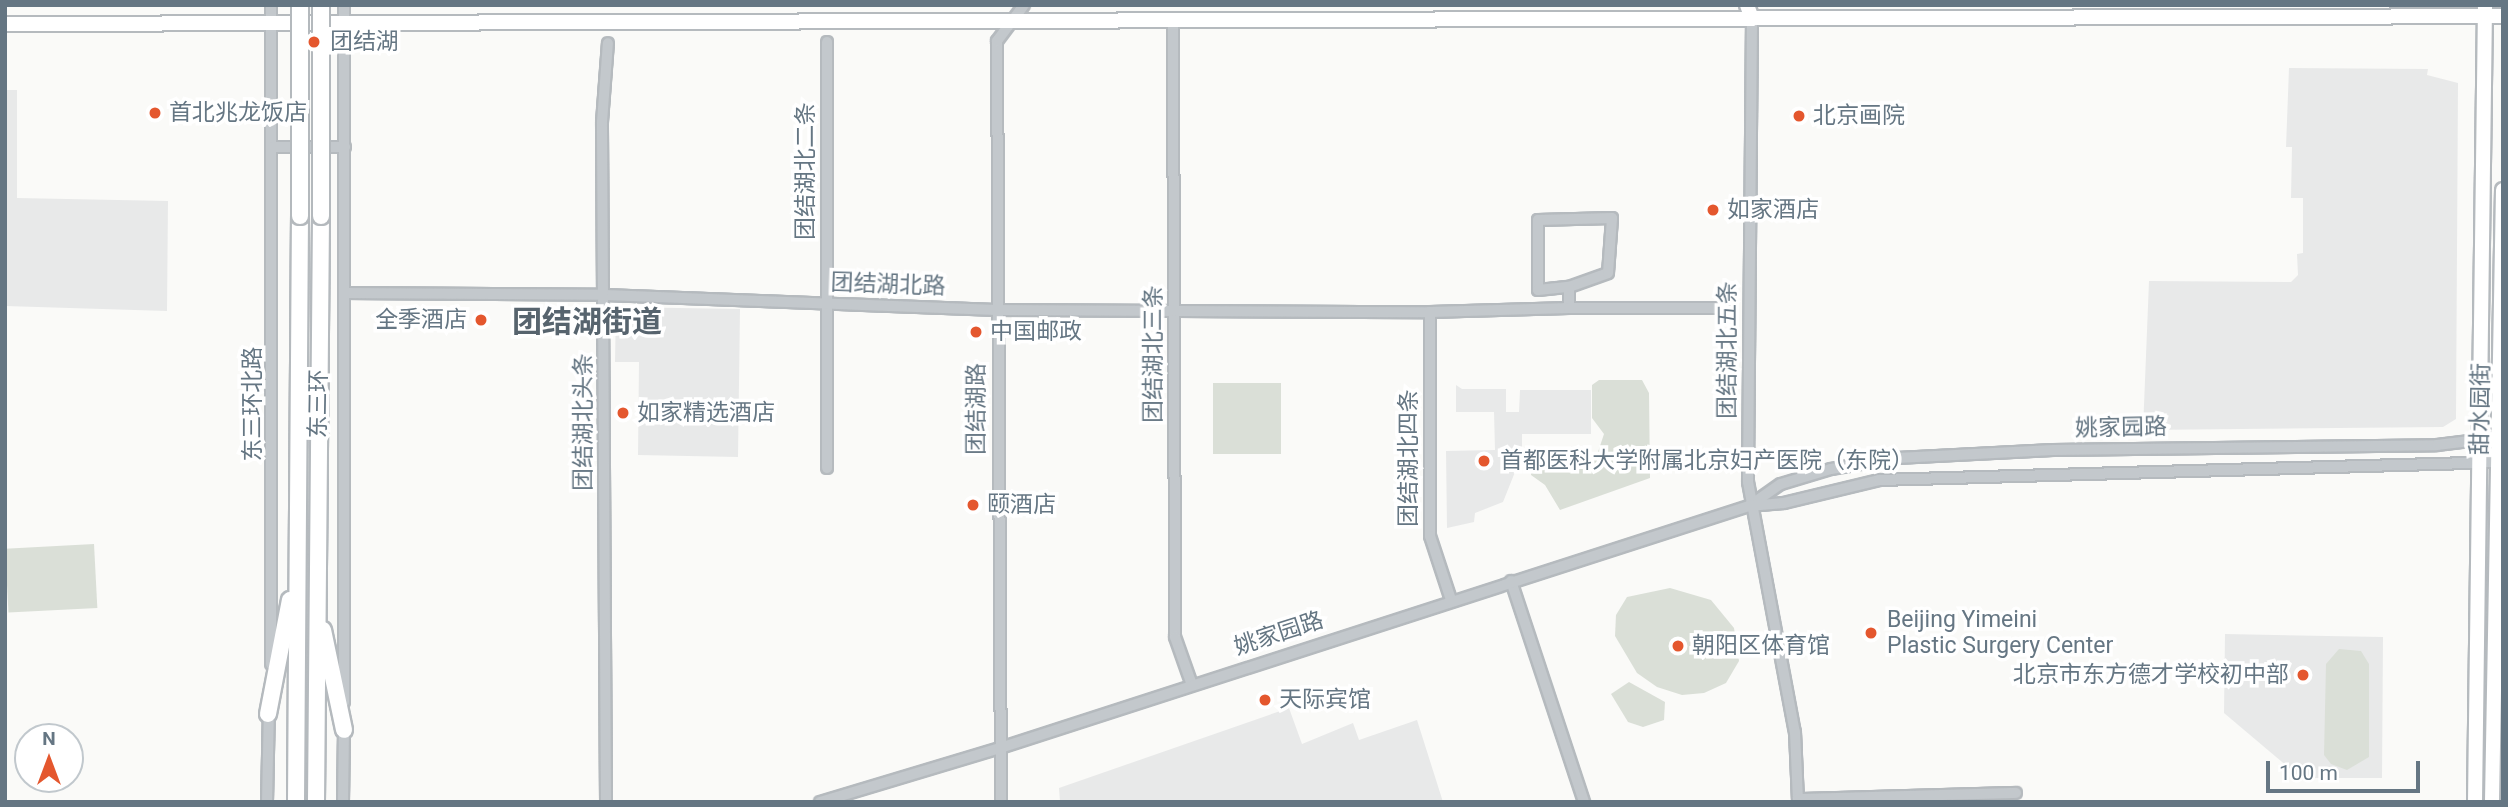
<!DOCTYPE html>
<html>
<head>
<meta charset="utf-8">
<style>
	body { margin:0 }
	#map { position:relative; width:2508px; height:807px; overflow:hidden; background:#fafaf8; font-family:Roboto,"Noto Sans SC",sans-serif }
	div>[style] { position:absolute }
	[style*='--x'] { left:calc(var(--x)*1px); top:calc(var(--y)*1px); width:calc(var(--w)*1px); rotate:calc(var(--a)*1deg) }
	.built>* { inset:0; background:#e8e9e9 }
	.green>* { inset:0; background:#dadfd7; transform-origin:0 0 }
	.roads { filter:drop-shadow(2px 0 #b5babe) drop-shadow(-2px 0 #b5babe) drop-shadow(0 2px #b5babe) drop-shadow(0 -2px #b5babe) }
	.minor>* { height:10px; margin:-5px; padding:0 5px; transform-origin:5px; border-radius:5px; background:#c3c8cc }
	.major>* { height:14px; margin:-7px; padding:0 7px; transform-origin:7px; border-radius:7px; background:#fff }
	.highway>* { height:16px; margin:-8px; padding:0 8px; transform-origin:8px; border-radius:8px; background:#fff }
	.bridges { filter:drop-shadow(2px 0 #b4b9bd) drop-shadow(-2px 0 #b4b9bd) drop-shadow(0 2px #b4b9bd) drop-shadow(0 -2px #b4b9bd) }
	.highway-bridge>* { height:16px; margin:-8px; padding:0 8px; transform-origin:8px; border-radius:8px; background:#fff }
	.dots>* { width:19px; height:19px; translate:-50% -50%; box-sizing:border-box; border:4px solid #fff; border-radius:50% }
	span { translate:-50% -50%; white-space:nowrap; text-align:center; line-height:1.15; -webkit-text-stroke:7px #fff; paint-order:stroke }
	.poi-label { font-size:23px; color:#657683 }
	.left { translate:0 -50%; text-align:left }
	.right { translate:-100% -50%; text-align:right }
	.street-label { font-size:23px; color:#657683 }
	.district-label { font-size:30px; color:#57646e; font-weight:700 }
	.frame { position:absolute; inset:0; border:7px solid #657683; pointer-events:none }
	.north { position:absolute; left:14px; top:723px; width:70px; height:70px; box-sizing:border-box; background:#fff; border:2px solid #c1c8cd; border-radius:50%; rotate:0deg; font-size:19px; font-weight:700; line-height:28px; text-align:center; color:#657683 }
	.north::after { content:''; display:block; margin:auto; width:24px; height:32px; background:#e4572e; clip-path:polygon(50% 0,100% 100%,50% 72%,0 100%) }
	.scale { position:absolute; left:2266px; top:761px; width:154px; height:32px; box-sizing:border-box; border:4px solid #657683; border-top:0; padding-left:9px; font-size:21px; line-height:24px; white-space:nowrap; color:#657683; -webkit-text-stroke:5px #fff; paint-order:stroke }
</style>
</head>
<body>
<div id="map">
	<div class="built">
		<i style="clip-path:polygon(2289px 68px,2428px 69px,2427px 75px,2458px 83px,2456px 419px,2443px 427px,2143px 430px,2149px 281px,2291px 282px,2298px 275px,2297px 254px,2303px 253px,2303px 198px,2291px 198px,2292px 147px,2286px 147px)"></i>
		<i style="clip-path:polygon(5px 90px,17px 90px,17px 198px,168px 201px,167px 311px,5px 306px)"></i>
		<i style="clip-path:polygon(616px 307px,740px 309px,738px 457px,638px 455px,639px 362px,615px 362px)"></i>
		<i style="clip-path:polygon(1456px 385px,1462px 389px,1506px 389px,1506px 412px,1519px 412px,1520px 390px,1591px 390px,1591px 434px,1522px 434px,1522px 472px,1515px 472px,1503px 502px,1475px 513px,1474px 522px,1447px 528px,1446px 451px,1495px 450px,1494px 412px,1456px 412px)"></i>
		<i style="clip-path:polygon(2225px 634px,2383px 637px,2382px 778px,2301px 778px,2224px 713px)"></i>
		<i style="clip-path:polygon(1289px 708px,1302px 744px,1353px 723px,1359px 740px,1417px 720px,1443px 802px,1060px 802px,1059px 788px)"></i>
	</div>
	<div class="green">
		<i style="clip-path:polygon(1599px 380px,1642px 380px,1649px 393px,1650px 478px,1560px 510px,1545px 485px,1531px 475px,1531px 454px,1556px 468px,1571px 467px,1598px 452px,1604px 434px,1592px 418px,1592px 385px)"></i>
		<i style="left:1213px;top:383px;width:68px;height:71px"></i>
		<i style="left:94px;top:544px;width:64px;height:89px;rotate:87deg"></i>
		<i style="clip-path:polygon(1670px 588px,1711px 600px,1734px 628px,1739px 661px,1726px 683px,1704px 693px,1682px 695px,1657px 687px,1637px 673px,1615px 636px,1616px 615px,1627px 597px)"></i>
		<i style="clip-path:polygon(2339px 649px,2361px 651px,2369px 664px,2369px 757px,2347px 770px,2331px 764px,2324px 755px,2326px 664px)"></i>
		<i style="clip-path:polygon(1629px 682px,1665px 702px,1664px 720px,1643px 727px,1628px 722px,1611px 694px)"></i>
	</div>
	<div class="roads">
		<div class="minor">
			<i style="--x:271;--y:5;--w:659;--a:90"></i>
			<i style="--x:1752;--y:19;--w:463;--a:90.5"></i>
			<i style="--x:1748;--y:482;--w:254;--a:79.4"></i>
			<i style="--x:1795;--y:732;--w:70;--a:87.5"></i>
			<i style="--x:1173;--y:21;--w:616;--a:89.81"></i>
			<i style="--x:1175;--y:637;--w:51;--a:70.5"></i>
			<i style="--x:827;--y:42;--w:426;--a:90"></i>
			<i style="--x:273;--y:147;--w:72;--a:0"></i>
			<i style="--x:345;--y:293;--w:260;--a:0.4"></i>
			<i style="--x:605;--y:295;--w:392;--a:2.2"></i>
			<i style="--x:997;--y:310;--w:433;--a:0.3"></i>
			<i style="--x:1430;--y:312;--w:139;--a:-1.6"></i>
			<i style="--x:1569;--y:308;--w:21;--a:-90"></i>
			<i style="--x:1569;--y:287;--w:41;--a:-19.7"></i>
			<i style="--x:1608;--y:273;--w:55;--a:-85.8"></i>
			<i style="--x:1612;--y:218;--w:74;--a:178.5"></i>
			<i style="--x:1538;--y:220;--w:70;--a:90"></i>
			<i style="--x:1538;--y:290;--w:31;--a:-6"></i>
			<i style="--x:1569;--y:308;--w:156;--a:0"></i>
			<i style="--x:1430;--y:312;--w:224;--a:90"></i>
			<i style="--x:1430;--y:536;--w:67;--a:71.8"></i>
			<i style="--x:1752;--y:504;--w:35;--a:-35"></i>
			<i style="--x:1781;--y:484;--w:52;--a:-16.7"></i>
			<i style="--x:1831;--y:469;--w:67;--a:-9.5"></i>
			<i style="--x:1897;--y:458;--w:156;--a:-2.9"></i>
			<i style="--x:2053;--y:450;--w:384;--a:-0.7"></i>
			<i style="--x:2437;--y:445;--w:66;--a:-6.9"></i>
			<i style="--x:1511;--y:581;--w:233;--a:71.7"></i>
			<i style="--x:344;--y:702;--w:697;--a:-90"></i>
			<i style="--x:1798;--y:799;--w:218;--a:-1.6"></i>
			<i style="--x:267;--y:802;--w:94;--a:-88.8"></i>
			<i style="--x:343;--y:802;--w:76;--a:-89.2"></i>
			<i style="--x:606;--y:802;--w:680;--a:-90.34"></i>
			<i style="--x:602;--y:122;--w:79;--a:-85.7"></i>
			<i style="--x:820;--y:802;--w:188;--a:-16.7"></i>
			<i style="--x:1000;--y:748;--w:787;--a:-17.91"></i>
			<i style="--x:1749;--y:506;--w:35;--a:-5"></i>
			<i style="--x:1784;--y:503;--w:98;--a:-13.6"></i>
			<i style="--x:1879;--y:480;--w:624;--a:-1.65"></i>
			<i style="--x:1001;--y:802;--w:761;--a:-90.3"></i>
			<i style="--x:997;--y:41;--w:45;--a:-53.1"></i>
		</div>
		<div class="major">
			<i style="--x:1747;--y:5;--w:15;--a:70"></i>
			<i style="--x:5;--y:24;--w:2498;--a:-0.18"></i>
			<i style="--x:2475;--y:802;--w:797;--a:-89.28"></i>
			<i style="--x:2492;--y:802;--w:612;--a:-88.97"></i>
		</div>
		<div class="highway">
			<i style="--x:323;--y:630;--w:102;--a:78.1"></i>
			<i style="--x:268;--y:714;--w:116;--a:-79.1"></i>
			<i style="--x:296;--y:802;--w:586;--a:-89.61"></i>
			<i style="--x:316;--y:802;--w:586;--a:-89.51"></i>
		</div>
	</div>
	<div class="bridges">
		<div class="highway-bridge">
			<i style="--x:321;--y:5;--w:211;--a:90"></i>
			<i style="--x:300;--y:216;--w:211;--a:-90"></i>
		</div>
	</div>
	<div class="dots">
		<i style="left:314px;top:42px;background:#e4572e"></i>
		<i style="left:155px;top:113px;background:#e4572e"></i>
		<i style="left:1799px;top:116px;background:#e4572e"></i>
		<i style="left:1713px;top:210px;background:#e4572e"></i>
		<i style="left:481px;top:320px;background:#e4572e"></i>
		<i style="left:976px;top:332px;background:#e4572e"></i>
		<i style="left:623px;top:413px;background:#e4572e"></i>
		<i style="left:1484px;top:461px;background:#e4572e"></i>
		<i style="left:973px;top:505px;background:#e4572e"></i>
		<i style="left:1871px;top:633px;background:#e4572e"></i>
		<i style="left:1678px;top:646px;background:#e4572e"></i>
		<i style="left:2303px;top:675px;background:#e4572e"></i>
		<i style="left:1265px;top:700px;background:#e4572e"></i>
	</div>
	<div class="poi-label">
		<span class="left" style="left:330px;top:42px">团结湖</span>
		<span class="left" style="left:169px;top:113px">首北兆龙饭店</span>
		<span class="left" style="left:1813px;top:116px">北京画院</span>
		<span class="left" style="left:1727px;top:210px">如家酒店</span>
		<span class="right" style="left:467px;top:320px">全季酒店</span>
		<span class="left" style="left:990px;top:332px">中国邮政</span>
		<span class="left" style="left:637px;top:413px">如家精选酒店</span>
		<span class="left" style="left:1500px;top:461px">首都医科大学附属北京妇产医院（东院）</span>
		<span class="left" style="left:987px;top:505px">颐酒店</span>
		<span class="left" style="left:1887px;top:633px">Beijing Yimeini<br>Plastic Surgery Center</span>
		<span class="left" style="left:1692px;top:646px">朝阳区体育馆</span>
		<span class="right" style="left:2289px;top:675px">北京市东方德才学校初中部</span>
		<span class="left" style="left:1279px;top:700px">天际宾馆</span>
	</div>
	<div class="street-label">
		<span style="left:806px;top:171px;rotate:-90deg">团结湖北二条</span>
		<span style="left:888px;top:285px;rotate:2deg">团结湖北路</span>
		<span style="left:1728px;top:350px;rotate:-90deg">团结湖北五条</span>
		<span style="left:1154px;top:354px;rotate:-90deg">团结湖北三条</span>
		<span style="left:253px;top:404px;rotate:-90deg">东三环北路</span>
		<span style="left:319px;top:404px;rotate:-89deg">东三环</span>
		<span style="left:977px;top:409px;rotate:-90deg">团结湖路</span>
		<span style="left:2481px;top:409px;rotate:-89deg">甜水园街</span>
		<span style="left:584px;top:422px;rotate:-90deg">团结湖北头条</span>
		<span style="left:2121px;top:428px;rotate:-1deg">姚家园路</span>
		<span style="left:1409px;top:458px;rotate:-90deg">团结湖北四条</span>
		<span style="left:1279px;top:634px;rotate:-18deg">姚家园路</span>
	</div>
	<div class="district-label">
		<span style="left:587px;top:322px">团结湖街道</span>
	</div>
	<div class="frame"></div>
	<div class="north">N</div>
	<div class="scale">100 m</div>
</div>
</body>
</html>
